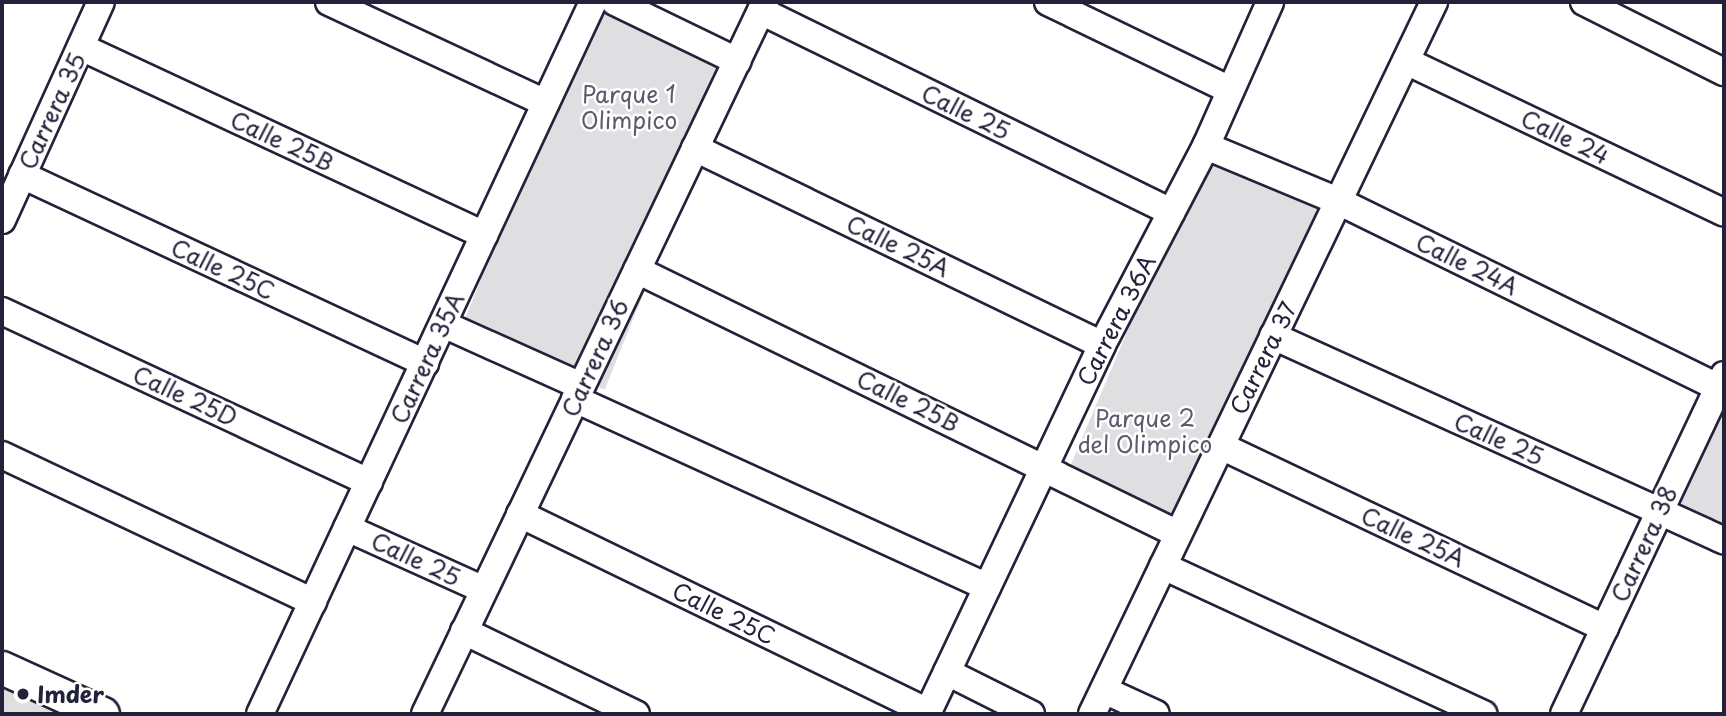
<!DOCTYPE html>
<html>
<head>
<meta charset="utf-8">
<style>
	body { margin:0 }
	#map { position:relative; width:1726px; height:716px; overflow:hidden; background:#fff; font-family:"Playpen Sans",sans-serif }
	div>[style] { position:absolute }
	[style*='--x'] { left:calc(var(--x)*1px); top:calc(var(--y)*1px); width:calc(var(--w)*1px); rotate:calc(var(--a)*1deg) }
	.green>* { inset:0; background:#dfdfe2; transform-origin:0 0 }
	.roads { filter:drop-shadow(2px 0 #22223b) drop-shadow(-2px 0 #22223b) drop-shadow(0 2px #22223b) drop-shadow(0 -2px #22223b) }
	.minor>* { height:26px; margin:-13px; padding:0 13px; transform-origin:13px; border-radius:13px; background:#fff }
	.tertiary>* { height:32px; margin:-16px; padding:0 16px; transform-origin:16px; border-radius:16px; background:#fff }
	.dots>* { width:19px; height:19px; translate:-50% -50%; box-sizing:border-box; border:4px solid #fff; border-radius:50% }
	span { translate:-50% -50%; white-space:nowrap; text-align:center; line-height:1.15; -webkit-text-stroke:5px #fff; paint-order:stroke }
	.park-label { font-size:23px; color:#5b5b6d }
	.street-label { font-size:23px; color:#22223b }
	.poi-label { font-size:23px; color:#22223b; font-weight:700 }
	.left { translate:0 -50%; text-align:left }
	.frame { position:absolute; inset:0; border:4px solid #22223b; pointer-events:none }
</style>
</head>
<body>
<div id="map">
	<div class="green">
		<i style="left:593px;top:2px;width:156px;height:355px;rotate:22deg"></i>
		<i style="left:1206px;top:146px;width:143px;height:360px;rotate:23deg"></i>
		<i style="clip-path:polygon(1724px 390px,1724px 541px,1659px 511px)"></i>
		<i style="clip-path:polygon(2px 675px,88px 714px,2px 714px)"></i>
	</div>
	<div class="roads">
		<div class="minor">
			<i style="--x:329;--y:2;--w:239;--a:25"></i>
			<i style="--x:615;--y:2;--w:136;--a:25.8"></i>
			<i style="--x:1048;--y:2;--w:200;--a:25.8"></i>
			<i style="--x:1584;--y:2;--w:157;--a:26.6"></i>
			<i style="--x:761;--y:11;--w:457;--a:26.1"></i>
			<i style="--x:81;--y:47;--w:445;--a:25"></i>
			<i style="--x:1406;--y:61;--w:352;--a:25.5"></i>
			<i style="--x:1206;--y:146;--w:143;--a:22.6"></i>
			<i style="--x:1338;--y:201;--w:430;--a:26.1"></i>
			<i style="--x:695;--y:148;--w:452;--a:25.8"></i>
			<i style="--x:22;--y:175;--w:445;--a:25"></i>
			<i style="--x:2;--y:220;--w:239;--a:-65.6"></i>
			<i style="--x:637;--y:270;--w:602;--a:26.01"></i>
			<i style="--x:2;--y:311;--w:405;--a:25"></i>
			<i style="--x:443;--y:324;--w:151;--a:24.2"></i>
			<i style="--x:1273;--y:336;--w:495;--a:24.4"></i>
			<i style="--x:575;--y:399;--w:453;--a:24.5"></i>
			<i style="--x:1221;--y:446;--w:425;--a:25.4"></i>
			<i style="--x:2;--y:455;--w:344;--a:25.3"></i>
			<i style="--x:520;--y:514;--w:454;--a:25.9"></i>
			<i style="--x:347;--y:528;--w:150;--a:24.3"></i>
			<i style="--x:1163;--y:566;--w:353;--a:24.8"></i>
			<i style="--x:464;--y:631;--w:191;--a:25.8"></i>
			<i style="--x:947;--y:672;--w:94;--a:26.6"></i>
			<i style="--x:1104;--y:690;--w:57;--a:24.8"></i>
			<i style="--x:260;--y:714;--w:786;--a:-64.93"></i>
			<i style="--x:425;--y:714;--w:789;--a:-64.47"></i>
			<i style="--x:927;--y:714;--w:408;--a:-64.6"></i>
			<i style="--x:1102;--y:345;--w:225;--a:-62.4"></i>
			<i style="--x:1206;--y:146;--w:158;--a:-66"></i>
			<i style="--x:1092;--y:714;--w:790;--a:-64.34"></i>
			<i style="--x:1564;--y:714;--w:375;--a:-64.7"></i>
		</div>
		<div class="tertiary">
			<i style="--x:2;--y:668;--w:111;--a:24.5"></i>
		</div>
	</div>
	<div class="dots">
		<i style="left:23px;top:694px;background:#22223b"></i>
	</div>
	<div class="park-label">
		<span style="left:629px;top:107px">Parque 1<br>Olimpico</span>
		<span style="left:1145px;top:431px">Parque 2<br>del Olimpico</span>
	</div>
	<div class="street-label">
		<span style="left:52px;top:111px;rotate:-65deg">Carrera 35</span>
		<span style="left:966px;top:112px;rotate:26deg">Calle 25</span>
		<span style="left:1565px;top:137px;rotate:26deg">Calle 24</span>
		<span style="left:282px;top:141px;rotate:25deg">Calle 25B</span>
		<span style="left:898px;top:246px;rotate:26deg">Calle 25A</span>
		<span style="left:1467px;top:264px;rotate:26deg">Calle 24A</span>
		<span style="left:223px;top:269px;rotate:25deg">Calle 25C</span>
		<span style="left:1116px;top:320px;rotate:-63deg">Carrera 36A</span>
		<span style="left:427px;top:358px;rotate:-65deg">Carrera 35A</span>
		<span style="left:595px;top:358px;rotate:-65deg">Carrera 36</span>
		<span style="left:1263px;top:358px;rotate:-64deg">Carrera 37</span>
		<span style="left:185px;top:396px;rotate:25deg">Calle 25D</span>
		<span style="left:908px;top:401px;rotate:26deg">Calle 25B</span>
		<span style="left:1499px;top:439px;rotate:24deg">Calle 25</span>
		<span style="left:1413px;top:537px;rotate:25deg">Calle 25A</span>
		<span style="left:1644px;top:544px;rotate:-65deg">Carrera 38</span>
		<span style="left:416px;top:559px;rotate:25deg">Calle 25</span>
		<span style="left:724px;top:613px;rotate:26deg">Calle 25C</span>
	</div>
	<div class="poi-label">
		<span class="left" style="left:37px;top:694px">Imder</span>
	</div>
	<div class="frame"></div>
</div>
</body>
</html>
